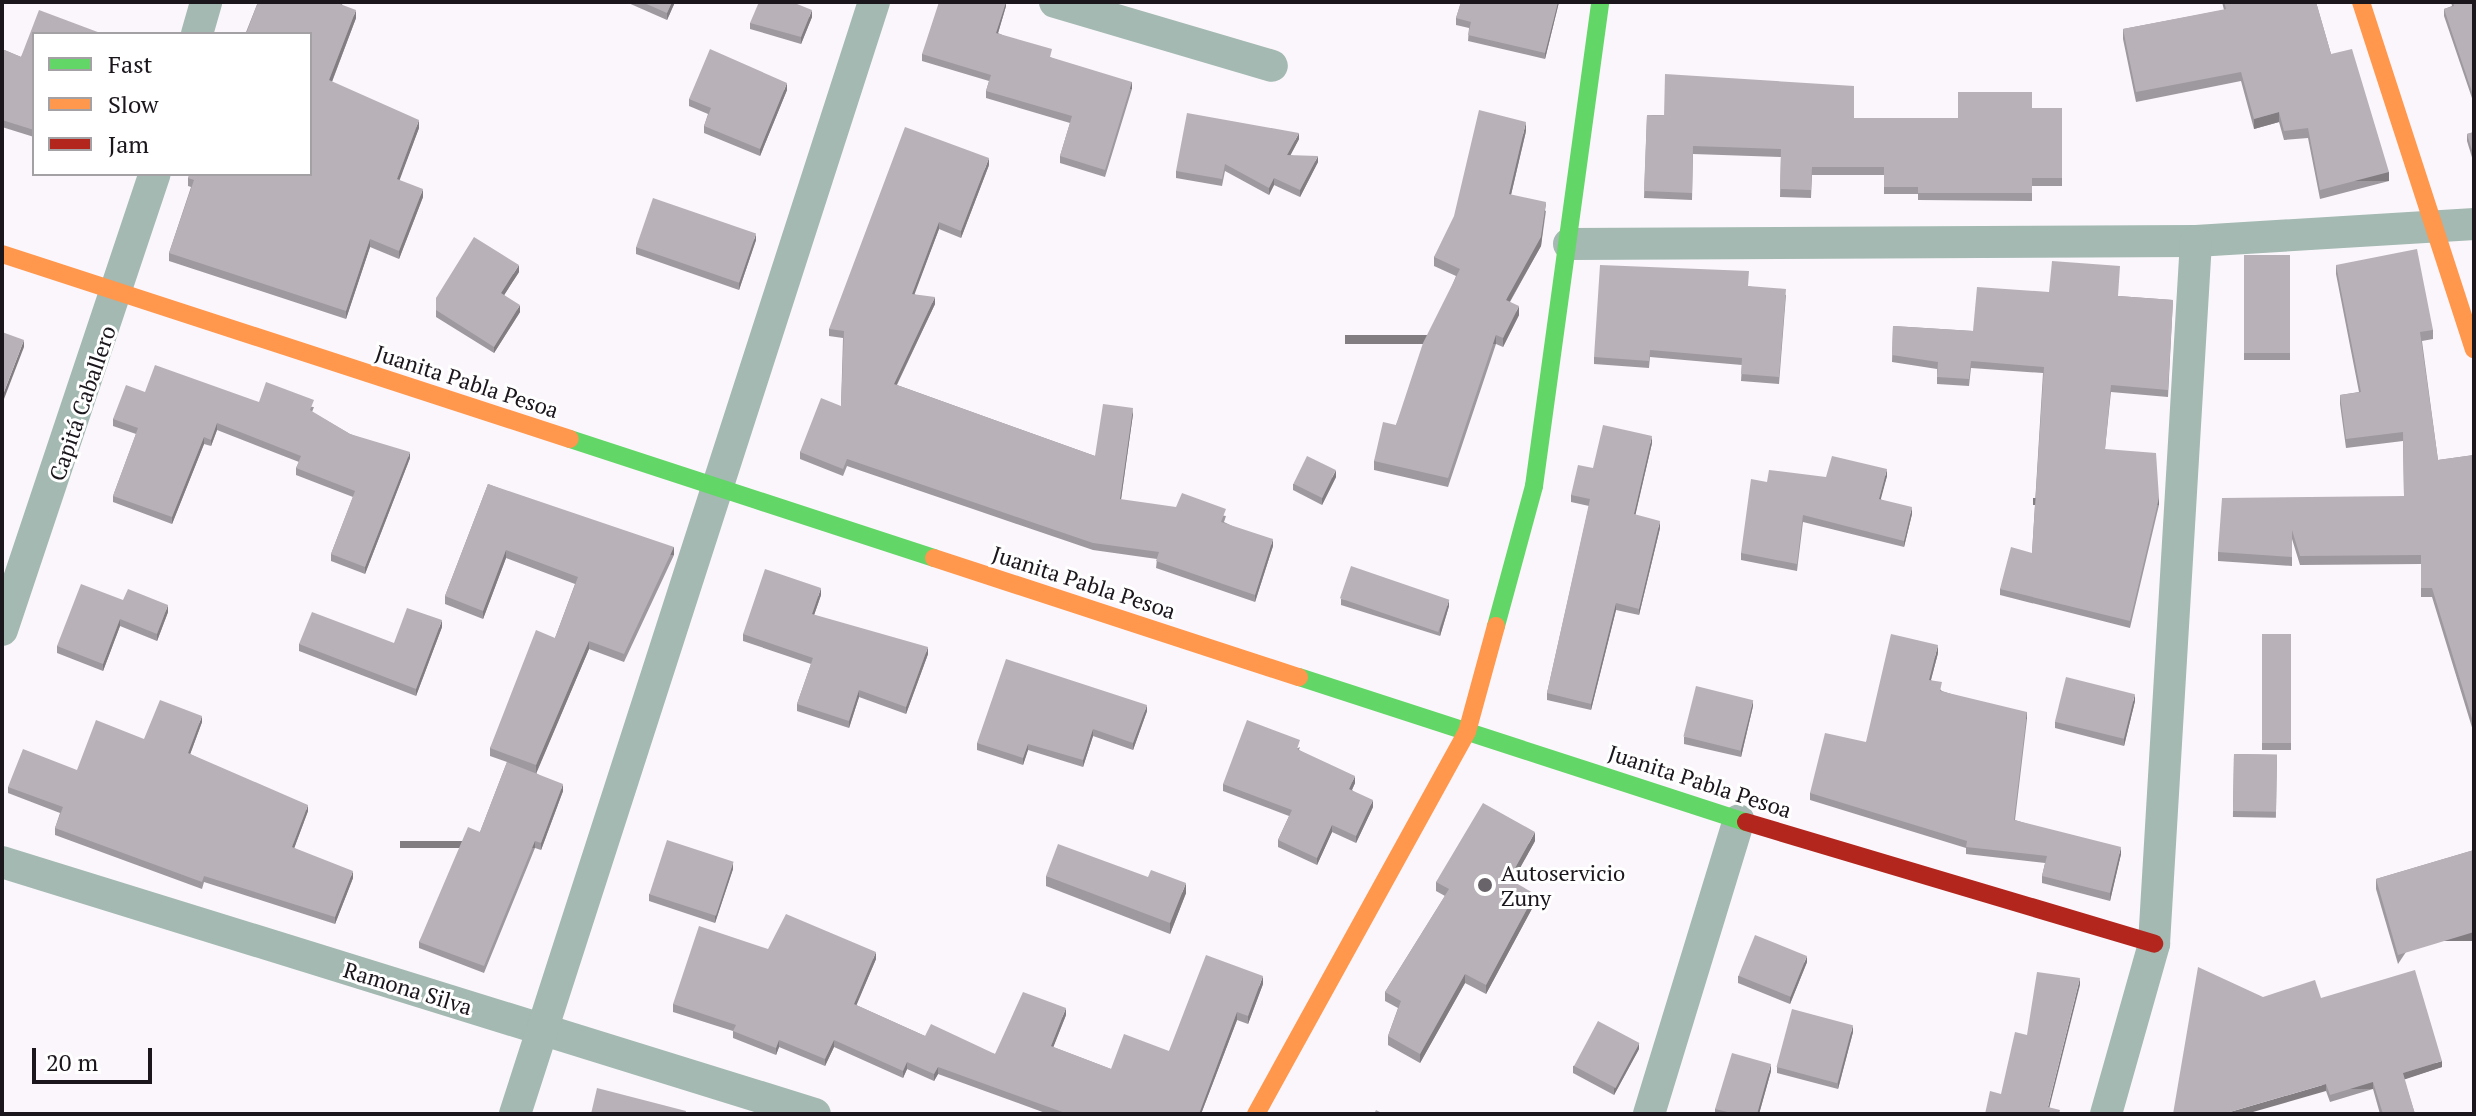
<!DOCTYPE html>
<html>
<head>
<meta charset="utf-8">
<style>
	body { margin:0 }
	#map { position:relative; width:2476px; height:1116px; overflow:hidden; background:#fbf6fb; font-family:"PT Serif",serif }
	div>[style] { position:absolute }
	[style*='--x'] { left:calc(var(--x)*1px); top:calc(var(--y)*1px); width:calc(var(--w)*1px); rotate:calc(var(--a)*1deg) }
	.street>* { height:32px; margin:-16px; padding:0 16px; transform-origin:16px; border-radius:16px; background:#a3b9b1 }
	.fast>* { height:18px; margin:-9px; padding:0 9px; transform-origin:9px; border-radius:9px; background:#63d668 }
	.slow>* { height:18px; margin:-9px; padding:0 9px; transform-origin:9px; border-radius:9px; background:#ff974d }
	.jam>* { height:18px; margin:-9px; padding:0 9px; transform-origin:9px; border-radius:9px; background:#b3261e }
	.wall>* { inset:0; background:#9e999e; transform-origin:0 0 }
	.shaded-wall>* { inset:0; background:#817d81; transform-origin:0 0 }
	.building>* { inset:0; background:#b8b2b8; transform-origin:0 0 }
	.dots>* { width:22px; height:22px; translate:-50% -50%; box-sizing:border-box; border:4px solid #fff; border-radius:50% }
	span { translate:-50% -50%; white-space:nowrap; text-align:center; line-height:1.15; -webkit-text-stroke:6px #fff; paint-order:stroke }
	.street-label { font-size:22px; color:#1b151c }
	.poi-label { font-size:22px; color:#1b151c }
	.left { translate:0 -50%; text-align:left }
	.frame { position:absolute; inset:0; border:4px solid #1b151c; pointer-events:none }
	.legend { position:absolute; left:32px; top:32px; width:280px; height:144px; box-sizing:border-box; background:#fff; border:2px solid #a4a1a4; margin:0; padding:10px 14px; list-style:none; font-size:24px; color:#1b151c }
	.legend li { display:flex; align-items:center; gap:16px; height:40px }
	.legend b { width:40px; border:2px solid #a4a1a4 }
	.scale { position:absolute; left:32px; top:1048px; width:120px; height:36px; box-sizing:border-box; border:4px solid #1b151c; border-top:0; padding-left:10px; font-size:24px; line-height:28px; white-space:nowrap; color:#1b151c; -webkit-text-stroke:6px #fff; paint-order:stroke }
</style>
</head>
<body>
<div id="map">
	<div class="street">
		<i style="--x:1055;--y:2;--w:226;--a:16.4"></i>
		<i style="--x:197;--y:34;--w:33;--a:-74"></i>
		<i style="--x:1569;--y:244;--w:627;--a:-0.27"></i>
		<i style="--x:2196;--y:241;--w:279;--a:-3.5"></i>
		<i style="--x:2;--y:630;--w:481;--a:-71.5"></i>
		<i style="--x:2;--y:862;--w:851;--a:17.22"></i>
		<i style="--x:515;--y:1114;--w:1169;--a:-72.11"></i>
		<i style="--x:1649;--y:1114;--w:307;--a:-73"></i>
		<i style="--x:2106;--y:1114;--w:177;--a:-74.2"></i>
		<i style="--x:2154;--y:944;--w:704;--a:-86.58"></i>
	</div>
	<div class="fast">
		<i style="--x:570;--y:439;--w:383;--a:18.1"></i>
		<i style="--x:1496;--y:626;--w:145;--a:-74.8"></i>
		<i style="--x:1534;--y:486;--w:488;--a:-82.2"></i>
		<i style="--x:1299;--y:677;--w:470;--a:18"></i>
	</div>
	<div class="slow">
		<i style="--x:2361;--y:2;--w:365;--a:72"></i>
		<i style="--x:2;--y:254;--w:597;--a:18.04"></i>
		<i style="--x:934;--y:558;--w:384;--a:18.1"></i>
		<i style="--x:1256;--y:1114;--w:436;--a:-61.1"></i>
		<i style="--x:1467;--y:732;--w:110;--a:-74.7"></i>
	</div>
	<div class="jam">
		<i style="--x:1746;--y:822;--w:426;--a:16.6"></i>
	</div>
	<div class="wall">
		<i style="clip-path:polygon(258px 2px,343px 2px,342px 5px,356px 18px,332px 82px,419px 128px,399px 180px,423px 197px,399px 259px,370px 247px,346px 319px,169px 261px,169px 253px,191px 187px,188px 186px,188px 178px)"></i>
		<i style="clip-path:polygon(626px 2px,675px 2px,667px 20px)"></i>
		<i style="clip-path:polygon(1006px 2px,1006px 6px,998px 33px,1052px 58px,1132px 89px,1105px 177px,1060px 163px,1060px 156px,1070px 123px,986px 98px,986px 91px,989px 81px,922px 61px,922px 54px)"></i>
		<i style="clip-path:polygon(1461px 2px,1559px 2px,1545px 59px,1468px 41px,1469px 28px,1456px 25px,1456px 18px)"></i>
		<i style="clip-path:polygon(2222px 2px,2316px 2px,2331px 54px,2389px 181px,2320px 199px,2308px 138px,2284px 140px,2279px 122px,2254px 129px,2241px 81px,2136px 102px,2123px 39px,2123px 29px,2224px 10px)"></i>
		<i style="clip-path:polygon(2451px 2px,2474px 2px,2474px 104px,2444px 16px,2444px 9px,2452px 6px)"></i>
		<i style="clip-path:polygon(812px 17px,801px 44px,750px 29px,750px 23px)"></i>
		<i style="clip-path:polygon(34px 34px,34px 137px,2px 127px,2px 49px,21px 57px)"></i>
		<i style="clip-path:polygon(787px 90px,760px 156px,704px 133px,704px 126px,708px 114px,689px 106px,689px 99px)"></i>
		<i style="clip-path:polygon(2032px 108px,2062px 108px,2062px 186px,2032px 186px,2032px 201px,1918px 200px,1918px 194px,1884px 194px,1884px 175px,1812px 175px,1811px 198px,1780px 197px,1781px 157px,1693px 154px,1692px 200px,1644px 198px,1647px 115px,1854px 118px,1958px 118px)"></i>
		<i style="clip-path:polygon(1526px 131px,1511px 195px,1546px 211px,1541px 246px,1510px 302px,1519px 315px,1503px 347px,1496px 344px,1448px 487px,1374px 470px,1374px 461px,1396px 425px,1456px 276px,1434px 266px,1434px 257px)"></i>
		<i style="clip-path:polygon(2474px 132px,2474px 164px,2467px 141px,2467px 134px)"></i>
		<i style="clip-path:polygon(1299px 139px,1290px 155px,1318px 162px,1300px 197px,1274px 185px,1269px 195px,1225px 171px,1222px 186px,1176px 178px,1176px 171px)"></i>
		<i style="clip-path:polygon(989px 165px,961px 238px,939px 229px,914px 294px,935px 304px,897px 385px,1095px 456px,1133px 414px,1121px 500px,1226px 516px,1224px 522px,1273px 546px,1255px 602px,1156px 568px,1157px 559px,1093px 550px,847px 466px,843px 476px,800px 459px,800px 452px,841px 406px,843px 338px,829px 336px,829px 329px)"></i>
		<i style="clip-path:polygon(756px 240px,739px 290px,636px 254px,636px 247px)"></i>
		<i style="left:2244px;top:255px;width:46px;height:105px"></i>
		<i style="clip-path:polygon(2336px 265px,2433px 330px,2433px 339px,2422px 341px,2438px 460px,2474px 455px,2474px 734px,2432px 597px,2421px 597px,2421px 564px,2300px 565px,2292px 539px,2292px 566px,2218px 561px,2218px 552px,2404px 496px,2403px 441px,2346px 448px,2340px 404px,2340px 395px,2359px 392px,2336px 274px)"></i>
		<i style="clip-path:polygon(519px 272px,504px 295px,520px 312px,494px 353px,436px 317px,436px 298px)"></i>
		<i style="clip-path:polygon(1748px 286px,1786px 295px,1779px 384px,1741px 381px,1742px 365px,1650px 357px,1649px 368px,1594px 364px,1594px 357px)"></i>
		<i style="clip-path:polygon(2118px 296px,2173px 300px,2168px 397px,2111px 392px,2105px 449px,2159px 505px,2130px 628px,2000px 595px,2000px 589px,2032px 553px,2043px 373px,1971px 368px,1969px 386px,1937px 384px,1937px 369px,1892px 362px,1893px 326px,1973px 331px)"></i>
		<i style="clip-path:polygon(145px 392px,314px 407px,312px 412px,350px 434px,410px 458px,365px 574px,331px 561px,331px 554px,353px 497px,296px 475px,296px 468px,299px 462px,217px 430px,211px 446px,204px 444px,172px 524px,113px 502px,113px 496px,136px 434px,113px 426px,113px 419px)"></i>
		<i style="clip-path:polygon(1652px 443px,1635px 515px,1660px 528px,1639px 615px,1616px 610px,1591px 710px,1547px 700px,1547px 693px,1589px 506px,1571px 502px,1571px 495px,1593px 468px)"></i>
		<i style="clip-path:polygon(1887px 476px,1880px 499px,1912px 514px,1904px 547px,1803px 522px,1797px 571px,1741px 560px,1741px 553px,1826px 477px)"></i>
		<i style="clip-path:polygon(1336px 477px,1322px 505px,1293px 490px,1293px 484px)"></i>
		<i style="clip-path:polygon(488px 484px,674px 555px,624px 662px,589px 649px,536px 773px,563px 791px,541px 850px,535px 848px,484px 973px,419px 948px,419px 942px,480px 832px,507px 762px,490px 756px,490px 748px,555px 638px,575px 584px,506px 558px,483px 619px,445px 604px,445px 596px)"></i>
		<i style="clip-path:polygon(821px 595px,814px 615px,928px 654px,906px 714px,859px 697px,849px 728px,797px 711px,797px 704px,811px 664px,743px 641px,743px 634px)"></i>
		<i style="clip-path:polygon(1341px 599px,1449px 606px,1440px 636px,1341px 605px)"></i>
		<i style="clip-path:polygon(123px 600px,168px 612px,157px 641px,120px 626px,103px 671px,57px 653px,57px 646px)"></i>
		<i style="clip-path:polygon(442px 627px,416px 696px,299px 651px,299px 644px,394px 643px)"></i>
		<i style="left:2262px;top:634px;width:29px;height:116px"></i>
		<i style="clip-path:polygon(1938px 653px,1931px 680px,1942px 691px,2027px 719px,2015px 820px,2121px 854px,2110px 901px,2042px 883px,2042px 876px,2045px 863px,1966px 854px,1966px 848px,1810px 800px,1810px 793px,1866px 742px)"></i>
		<i style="clip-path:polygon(2135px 701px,2124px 746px,2055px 728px,2055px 722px)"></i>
		<i style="clip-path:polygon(1753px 706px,1741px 757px,1684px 744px,1684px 737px)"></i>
		<i style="clip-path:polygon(1147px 711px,1133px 750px,1093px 736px,1083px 767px,1028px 750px,1023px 765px,977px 750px,977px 743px)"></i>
		<i style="clip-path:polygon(202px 722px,190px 754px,308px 811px,294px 848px,353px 878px,335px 924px,204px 882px,202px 889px,55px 835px,55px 828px,60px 813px,8px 793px,8px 787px,77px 770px,144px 739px)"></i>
		<i style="clip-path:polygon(1300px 747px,1299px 750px,1355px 783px,1352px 790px,1373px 807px,1356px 843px,1332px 832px,1317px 865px,1278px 847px,1278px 840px,1289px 816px,1223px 791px,1223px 784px)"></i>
		<i style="left:2234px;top:754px;width:43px;height:63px;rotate:1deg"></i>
		<i style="clip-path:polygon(1535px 841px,1512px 881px,1535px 903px,1486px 994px,1465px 983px,1420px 1063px,1388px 1045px,1388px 1036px,1398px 1008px,1385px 1001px,1385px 992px,1445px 896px,1436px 891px,1436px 882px)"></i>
		<i style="clip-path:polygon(2474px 850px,2398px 964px,2376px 889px,2376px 879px)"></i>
		<i style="clip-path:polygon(733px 869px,715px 923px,649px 901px,649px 894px)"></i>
		<i style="clip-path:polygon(1046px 876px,1186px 893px,1170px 934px,1046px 886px)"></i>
		<i style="clip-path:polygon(768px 949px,876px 959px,856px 1005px,925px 1036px,995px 1054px,1066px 1015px,1053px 1047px,1111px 1069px,1169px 1051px,1263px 984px,1248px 1024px,1237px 1020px,1201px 1114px,1048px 1114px,938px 1074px,934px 1081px,907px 1069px,903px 1078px,834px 1047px,825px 1066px,779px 1047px,776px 1055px,733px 1038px,733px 1031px,673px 1012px,673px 1004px)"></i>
		<i style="clip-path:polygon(1807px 962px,1790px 1004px,1738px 983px,1738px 976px)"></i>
		<i style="clip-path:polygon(2263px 997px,2321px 998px,2442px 1067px,2404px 1079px,2415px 1114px,2380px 1114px,2373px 1089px,2330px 1102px,2326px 1091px)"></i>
		<i style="clip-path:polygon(1853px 1032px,1838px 1089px,1777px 1073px,1777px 1067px)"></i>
		<i style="clip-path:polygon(1639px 1049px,1614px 1095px,1573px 1073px,1573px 1066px)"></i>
		<i style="clip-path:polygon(1771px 1071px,1759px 1114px,1715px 1114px,1715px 1109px)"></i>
	</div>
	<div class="shaded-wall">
		<i style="clip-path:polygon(672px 2px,675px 2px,667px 20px,667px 13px)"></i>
		<i style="clip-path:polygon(1006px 2px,1006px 6px,996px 40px,996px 33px)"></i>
		<i style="clip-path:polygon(1558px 2px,1559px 2px,1545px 59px,1545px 53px)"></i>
		<i style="clip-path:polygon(356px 10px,356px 18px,329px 89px,329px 80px)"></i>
		<i style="clip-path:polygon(812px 10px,812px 17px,801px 44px,801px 37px)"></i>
		<i style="left:1132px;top:82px;width:7px;height:92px;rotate:90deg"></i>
		<i style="clip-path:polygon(787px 83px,787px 90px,760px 156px,760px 149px)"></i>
		<i style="clip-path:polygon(2279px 112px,2279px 122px,2254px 129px,2254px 119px)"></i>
		<i style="clip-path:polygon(419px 120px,419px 128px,397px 187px,397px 179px)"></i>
		<i style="clip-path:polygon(1526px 122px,1526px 131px,1509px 203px,1509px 194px)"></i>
		<i style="clip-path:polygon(1299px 133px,1299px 139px,1287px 162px,1287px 155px)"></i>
		<i style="clip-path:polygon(1318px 156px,1318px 162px,1300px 197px,1300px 190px)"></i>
		<i style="clip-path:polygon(989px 158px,989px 165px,961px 238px,961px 231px)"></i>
		<i style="left:2389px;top:172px;width:9px;height:71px;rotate:90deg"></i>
		<i style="clip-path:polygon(1274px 178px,1274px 185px,1269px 195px,1269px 188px)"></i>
		<i style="clip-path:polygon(423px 189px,423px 197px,399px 259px,399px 251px)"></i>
		<i style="clip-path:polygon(1546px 202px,1541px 246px,1506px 308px,1506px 300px)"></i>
		<i style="clip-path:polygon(939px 222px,939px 229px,912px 301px,912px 294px)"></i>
		<i style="clip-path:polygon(756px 234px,756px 240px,739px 290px,739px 283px)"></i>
		<i style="clip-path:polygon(370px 239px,370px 247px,346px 319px,346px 311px)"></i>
		<i style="clip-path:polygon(519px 265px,519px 272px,501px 300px,501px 293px)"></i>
		<i style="clip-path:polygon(935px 297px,935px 304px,894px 390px,894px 384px)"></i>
		<i style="clip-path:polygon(520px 305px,520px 312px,494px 353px,494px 347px)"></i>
		<i style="clip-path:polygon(1519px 306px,1519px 315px,1503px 347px,1503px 338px)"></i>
		<i style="left:1496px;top:335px;width:9px;height:151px;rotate:90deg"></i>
		<i style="clip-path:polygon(24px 340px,24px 347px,4px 399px,4px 392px)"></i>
		<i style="clip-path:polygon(1133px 408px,1133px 414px,1120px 506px,1120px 499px)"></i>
		<i style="clip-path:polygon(217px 423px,217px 430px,211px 446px,211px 440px)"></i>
		<i style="clip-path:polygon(1652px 436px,1652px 443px,1634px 521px,1634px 514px)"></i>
		<i style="clip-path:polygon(204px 437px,204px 444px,172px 524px,172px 517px)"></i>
		<i style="clip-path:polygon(410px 452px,410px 458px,365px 574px,365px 567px)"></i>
		<i style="clip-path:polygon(1887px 469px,1887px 476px,1879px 506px,1879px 499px)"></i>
		<i style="clip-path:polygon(1336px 470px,1336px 477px,1322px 505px,1322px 498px)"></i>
		<i style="left:2159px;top:498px;width:7px;height:126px;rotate:90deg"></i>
		<i style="clip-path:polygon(1912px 507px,1912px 514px,1904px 547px,1904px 541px)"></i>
		<i style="clip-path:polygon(1660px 521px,1660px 528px,1639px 615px,1639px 609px)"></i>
		<i style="clip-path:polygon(1273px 539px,1273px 546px,1255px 602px,1255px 595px)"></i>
		<i style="left:674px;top:547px;width:8px;height:118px;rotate:90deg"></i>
		<i style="clip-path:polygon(506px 550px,506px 558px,483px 619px,483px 611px)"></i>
		<i style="clip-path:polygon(821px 588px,821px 595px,812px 621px,812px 614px)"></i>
		<i style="clip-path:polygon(1449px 600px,1449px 606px,1440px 636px,1440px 629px)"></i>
		<i style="clip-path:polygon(1616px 603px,1616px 610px,1591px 710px,1591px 704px)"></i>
		<i style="clip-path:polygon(168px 605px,168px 612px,157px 641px,157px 634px)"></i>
		<i style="clip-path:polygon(120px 619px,120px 626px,103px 671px,103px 664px)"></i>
		<i style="clip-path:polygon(442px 620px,442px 627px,416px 696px,416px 689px)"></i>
		<i style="clip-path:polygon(589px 641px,589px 649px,536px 774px,536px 765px)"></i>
		<i style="clip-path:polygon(1938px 645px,1938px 653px,1929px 687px,1929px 680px)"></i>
		<i style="clip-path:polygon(928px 647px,928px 654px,906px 714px,906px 707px)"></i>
		<i style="clip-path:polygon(859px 690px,859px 697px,849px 728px,849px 721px)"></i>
		<i style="clip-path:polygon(2135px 694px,2135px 701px,2124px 746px,2124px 739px)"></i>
		<i style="clip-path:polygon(1753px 700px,1753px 706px,1741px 757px,1741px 750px)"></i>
		<i style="clip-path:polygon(1147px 705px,1147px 711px,1133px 750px,1133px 743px)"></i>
		<i style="left:2027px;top:712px;width:7px;height:109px;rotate:90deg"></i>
		<i style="clip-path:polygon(202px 716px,202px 722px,188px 760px,188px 753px)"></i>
		<i style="clip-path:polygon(1093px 729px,1093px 736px,1083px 767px,1083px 760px)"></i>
		<i style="clip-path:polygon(1028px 744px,1028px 750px,1023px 765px,1023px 758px)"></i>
		<i style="clip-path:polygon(1355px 776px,1355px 783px,1349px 796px,1349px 789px)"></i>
		<i style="clip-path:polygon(563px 784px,563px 791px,541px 850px,541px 843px)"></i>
		<i style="clip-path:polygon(1373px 800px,1373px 807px,1356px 843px,1356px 836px)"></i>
		<i style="clip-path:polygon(308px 805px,308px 811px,292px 854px,292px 847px)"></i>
		<i style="clip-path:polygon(1332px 825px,1332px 832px,1317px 865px,1317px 858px)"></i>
		<i style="clip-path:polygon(1535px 832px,1535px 841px,1509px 888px,1509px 879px)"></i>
		<i style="left:535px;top:841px;width:7px;height:135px;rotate:90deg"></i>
		<i style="clip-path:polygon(2121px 847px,2121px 854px,2110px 901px,2110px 893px)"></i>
		<i style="clip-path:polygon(733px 862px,733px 869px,715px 923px,715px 916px)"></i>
		<i style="clip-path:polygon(353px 871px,353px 878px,335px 924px,335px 917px)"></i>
		<i style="clip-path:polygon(1186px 883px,1186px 893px,1170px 934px,1170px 923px)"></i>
		<i style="clip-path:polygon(1535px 894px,1535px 903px,1486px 994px,1486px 985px)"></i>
		<i style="left:2474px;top:932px;width:9px;height:79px;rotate:90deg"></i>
		<i style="clip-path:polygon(876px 952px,876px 959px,854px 1011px,854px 1004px)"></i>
		<i style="clip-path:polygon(1807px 956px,1807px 962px,1790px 1004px,1790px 998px)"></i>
		<i style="clip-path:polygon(1465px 974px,1465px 983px,1420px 1063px,1420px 1054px)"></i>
		<i style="clip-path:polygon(1263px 976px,1263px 984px,1248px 1024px,1248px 1016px)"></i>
		<i style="clip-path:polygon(2080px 978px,2080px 985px,2048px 1113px,2048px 1107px)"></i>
		<i style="clip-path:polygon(1066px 1008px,1066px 1015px,1051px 1053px,1051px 1046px)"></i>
		<i style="clip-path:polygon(1237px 1012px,1237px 1020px,1201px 1114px,1199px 1114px)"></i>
		<i style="clip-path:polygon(1853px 1025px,1853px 1032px,1838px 1089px,1838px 1083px)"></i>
		<i style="clip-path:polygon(779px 1040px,779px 1047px,776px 1055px,776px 1048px)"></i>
		<i style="clip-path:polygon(834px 1040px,834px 1047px,825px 1066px,825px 1059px)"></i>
		<i style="clip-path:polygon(1639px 1043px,1639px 1049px,1614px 1095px,1614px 1089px)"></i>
		<i style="clip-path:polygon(2442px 1061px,2442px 1067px,2403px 1080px,2403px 1073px)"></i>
		<i style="clip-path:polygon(907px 1062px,907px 1069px,903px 1078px,903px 1071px)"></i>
		<i style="clip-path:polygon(1771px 1064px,1771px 1071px,1759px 1114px,1757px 1114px)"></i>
		<i style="clip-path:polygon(938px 1067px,938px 1074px,934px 1081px,934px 1074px)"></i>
		<i style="left:2373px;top:1082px;width:7px;height:45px;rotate:90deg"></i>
		<i style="clip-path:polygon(2326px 1084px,2326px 1091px,2246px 1114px,2223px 1114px)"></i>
	</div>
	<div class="building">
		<i style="clip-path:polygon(258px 2px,341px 2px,340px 4px,356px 10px,329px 80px,419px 120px,397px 179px,423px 189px,399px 251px,370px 239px,346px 311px,169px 253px,194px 180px,188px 178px,190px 174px,310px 174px,310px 34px,246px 34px)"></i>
		<i style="clip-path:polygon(642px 2px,672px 2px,667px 13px)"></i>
		<i style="clip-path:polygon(759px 2px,792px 2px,812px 10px,801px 37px,750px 23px)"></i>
		<i style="clip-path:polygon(939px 2px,1006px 2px,996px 33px,1052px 49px,1050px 57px,1132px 82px,1105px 170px,1060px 156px,1072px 116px,986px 91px,991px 75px,922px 54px)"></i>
		<i style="clip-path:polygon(1461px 2px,1558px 2px,1545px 53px,1468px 35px,1471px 22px,1456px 18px)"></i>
		<i style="clip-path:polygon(2224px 2px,2316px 2px,2331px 54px,2352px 49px,2389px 172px,2320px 190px,2308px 128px,2284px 131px,2279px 112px,2254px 119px,2241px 72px,2136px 92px,2123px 29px,2226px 9px)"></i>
		<i style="clip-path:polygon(2453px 2px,2474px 2px,2474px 98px,2444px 9px,2454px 6px)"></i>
		<i style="clip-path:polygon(39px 10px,103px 34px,34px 34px,34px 130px,2px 120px,2px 49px,21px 57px)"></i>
		<i style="clip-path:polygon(710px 49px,787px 83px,760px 149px,704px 126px,711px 108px,689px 99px)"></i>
		<i style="clip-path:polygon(1665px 74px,1854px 86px,1854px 118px,1958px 118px,1958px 92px,2032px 92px,2032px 108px,2062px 108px,2062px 178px,2032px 178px,2032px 193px,1918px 193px,1918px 187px,1884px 187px,1884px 167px,1812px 167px,1811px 190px,1780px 189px,1781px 149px,1693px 146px,1692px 193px,1644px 191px,1647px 115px,1664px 116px)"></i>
		<i style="clip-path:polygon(1479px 110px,1526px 122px,1509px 194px,1546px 202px,1541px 237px,1506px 300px,1519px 306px,1503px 338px,1496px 335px,1448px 478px,1374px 461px,1383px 422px,1396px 425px,1423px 343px,1460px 269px,1434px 257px,1454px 216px)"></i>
		<i style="clip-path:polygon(1187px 113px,1299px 133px,1287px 155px,1318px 156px,1300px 190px,1274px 178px,1269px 188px,1225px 164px,1222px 179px,1176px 171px)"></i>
		<i style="clip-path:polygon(905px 127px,989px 158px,961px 231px,939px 222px,912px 294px,935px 297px,894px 384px,1095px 456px,1103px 404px,1133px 408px,1120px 499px,1176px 507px,1182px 493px,1226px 509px,1221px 522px,1273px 539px,1255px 595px,1156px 561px,1159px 552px,1093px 543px,847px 459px,843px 469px,800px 452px,821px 398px,841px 406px,844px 331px,829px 329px)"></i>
		<i style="clip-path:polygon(2474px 132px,2474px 157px,2467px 134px)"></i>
		<i style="left:653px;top:198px;width:109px;height:52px;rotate:19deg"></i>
		<i style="clip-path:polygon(474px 237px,519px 265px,501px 293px,520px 305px,494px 347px,436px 310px,436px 298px)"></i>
		<i style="clip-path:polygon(2417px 249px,2433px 330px,2420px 332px,2438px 460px,2474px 455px,2474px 725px,2432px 588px,2421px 588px,2421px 555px,2300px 556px,2292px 530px,2292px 557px,2218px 552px,2222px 498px,2404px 496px,2403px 432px,2346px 439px,2340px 395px,2361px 392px,2336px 265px)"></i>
		<i style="left:2244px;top:255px;width:46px;height:98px"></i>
		<i style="clip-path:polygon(2052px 261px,2120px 266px,2118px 296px,2173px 300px,2168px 390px,2111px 385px,2105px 449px,2156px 453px,2159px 498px,2130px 621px,2000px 589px,2011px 547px,2032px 553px,2044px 367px,1971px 361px,1969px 379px,1937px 377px,1938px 362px,1892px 355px,1893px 326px,1973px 331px,1977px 287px,2049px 292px)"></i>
		<i style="clip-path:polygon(1600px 265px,1749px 271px,1748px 286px,1786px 289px,1779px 377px,1741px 374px,1742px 358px,1650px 350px,1649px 361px,1594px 357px)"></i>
		<i style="clip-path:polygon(2px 332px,24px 340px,4px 392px,2px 391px)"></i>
		<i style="clip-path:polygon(155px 365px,259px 402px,266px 382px,314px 400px,310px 410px,350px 434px,410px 452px,365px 567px,331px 554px,355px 491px,296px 468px,301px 456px,217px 423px,211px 440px,204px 437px,172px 517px,113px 496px,138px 428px,113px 419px,126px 385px,145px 392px)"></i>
		<i style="clip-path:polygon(1603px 425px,1652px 436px,1634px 514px,1660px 521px,1639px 609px,1616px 603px,1591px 704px,1547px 693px,1590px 499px,1571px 495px,1578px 465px,1593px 468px)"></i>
		<i style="left:1307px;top:456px;width:32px;height:31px;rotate:26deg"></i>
		<i style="clip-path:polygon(1832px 456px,1887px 469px,1879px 499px,1912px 507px,1904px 541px,1803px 515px,1797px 564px,1741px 553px,1751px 479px,1767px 482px,1769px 470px,1826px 477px)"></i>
		<i style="clip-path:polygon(488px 484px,674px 547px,624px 654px,589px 641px,536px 765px,490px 748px,536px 630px,555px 638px,578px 577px,506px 550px,483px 611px,445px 596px)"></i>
		<i style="left:1351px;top:566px;width:104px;height:34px;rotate:19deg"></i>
		<i style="clip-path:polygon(765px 569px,821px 588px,812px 614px,928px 647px,906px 707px,859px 690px,849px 721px,797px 704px,813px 658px,743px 634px)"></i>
		<i style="clip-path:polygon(81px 584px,123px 600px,128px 589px,168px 605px,157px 634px,120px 619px,103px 664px,57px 646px)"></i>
		<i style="clip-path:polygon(407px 608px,442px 620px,416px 689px,299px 644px,312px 612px,394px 643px)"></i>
		<i style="clip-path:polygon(1891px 634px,1938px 645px,1929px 680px,1942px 682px,1940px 691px,2027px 712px,2014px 820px,2121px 847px,2110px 893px,2042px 876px,2047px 856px,1966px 847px,1967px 841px,1810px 793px,1825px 733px,1866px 742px)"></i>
		<i style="left:2262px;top:634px;width:29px;height:109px"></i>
		<i style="clip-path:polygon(1006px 659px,1147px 705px,1133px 743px,1093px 729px,1083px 760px,1028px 744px,1023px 758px,977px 743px)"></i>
		<i style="left:2066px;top:677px;width:71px;height:46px;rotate:14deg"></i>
		<i style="left:1696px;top:686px;width:59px;height:52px;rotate:14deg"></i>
		<i style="clip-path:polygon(160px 700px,202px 716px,188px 753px,308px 805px,292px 847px,353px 871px,335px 917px,204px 876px,202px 882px,55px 828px,63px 807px,8px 787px,23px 749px,77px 770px,96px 720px,144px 739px)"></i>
		<i style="clip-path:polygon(1247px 720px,1300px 740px,1297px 749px,1355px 776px,1349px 789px,1373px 800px,1356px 836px,1332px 825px,1317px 858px,1278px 840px,1292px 810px,1223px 784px)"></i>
		<i style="left:2234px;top:754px;width:43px;height:57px;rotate:1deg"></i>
		<i style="clip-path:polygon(507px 762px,563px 784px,541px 843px,535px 841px,484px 966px,419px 942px,468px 827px,480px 832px)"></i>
		<i style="clip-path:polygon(1483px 803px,1535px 832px,1509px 879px,1535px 894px,1486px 985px,1465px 974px,1420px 1054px,1388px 1036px,1401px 1001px,1385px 992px,1449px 889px,1436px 882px)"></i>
		<i style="left:667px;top:840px;width:70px;height:57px;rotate:18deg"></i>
		<i style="clip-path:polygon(1058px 844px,1148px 877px,1151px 870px,1186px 883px,1170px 923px,1046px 876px)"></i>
		<i style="clip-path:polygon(2474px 850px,2474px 932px,2398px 955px,2376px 879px)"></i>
		<i style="clip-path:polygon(786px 914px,876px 952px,854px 1004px,925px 1036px,931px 1024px,995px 1054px,1023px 992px,1066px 1008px,1051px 1046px,1111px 1069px,1124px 1034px,1169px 1051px,1206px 955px,1263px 976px,1248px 1016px,1237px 1012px,1199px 1114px,1068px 1114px,938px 1067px,934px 1074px,907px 1062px,903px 1071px,834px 1040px,825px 1059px,779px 1040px,776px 1048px,733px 1031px,736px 1025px,673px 1004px,699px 926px,768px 949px)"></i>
		<i style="left:1755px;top:935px;width:56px;height:44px;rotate:22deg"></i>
		<i style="clip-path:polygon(2198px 967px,2263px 997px,2315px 980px,2321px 998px,2415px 970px,2442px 1061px,2403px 1073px,2415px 1114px,2383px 1114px,2373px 1082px,2330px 1095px,2326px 1084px,2223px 1114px,2173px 1114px)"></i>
		<i style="clip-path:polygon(2037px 972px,2080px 978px,2048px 1107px,2060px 1110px,2059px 1114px,1985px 1114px,1990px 1091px,2001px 1094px,2015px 1032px,2027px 1035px)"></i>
		<i style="left:1792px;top:1009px;width:63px;height:60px;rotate:15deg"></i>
		<i style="left:1598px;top:1021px;width:47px;height:51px;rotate:28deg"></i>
		<i style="clip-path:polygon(1732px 1053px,1771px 1064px,1757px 1114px,1736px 1114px,1715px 1109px)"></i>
		<i style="clip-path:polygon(597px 1088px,686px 1111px,685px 1114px,591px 1114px)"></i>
		<i style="clip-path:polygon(1376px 1110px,1384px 1114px,1374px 1114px)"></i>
	</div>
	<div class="dots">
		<i style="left:1485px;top:885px;background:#69646a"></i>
	</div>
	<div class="street-label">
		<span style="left:467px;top:381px;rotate:18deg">Juanita Pabla Pesoa</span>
		<span style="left:82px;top:403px;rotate:-71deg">Capitá Caballero</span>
		<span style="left:1084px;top:582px;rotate:18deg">Juanita Pabla Pesoa</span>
		<span style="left:1700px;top:781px;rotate:18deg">Juanita Pabla Pesoa</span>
		<span style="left:408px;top:988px;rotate:17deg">Ramona Silva</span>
	</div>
	<div class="poi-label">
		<span class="left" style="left:1501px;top:885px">Autoservicio<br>Zuny</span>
	</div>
	<div class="frame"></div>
	<ul class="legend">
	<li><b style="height:10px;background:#63d668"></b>Fast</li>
	<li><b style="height:10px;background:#ff974d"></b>Slow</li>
	<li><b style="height:10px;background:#b3261e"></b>Jam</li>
	</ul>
	<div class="scale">20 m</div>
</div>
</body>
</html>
